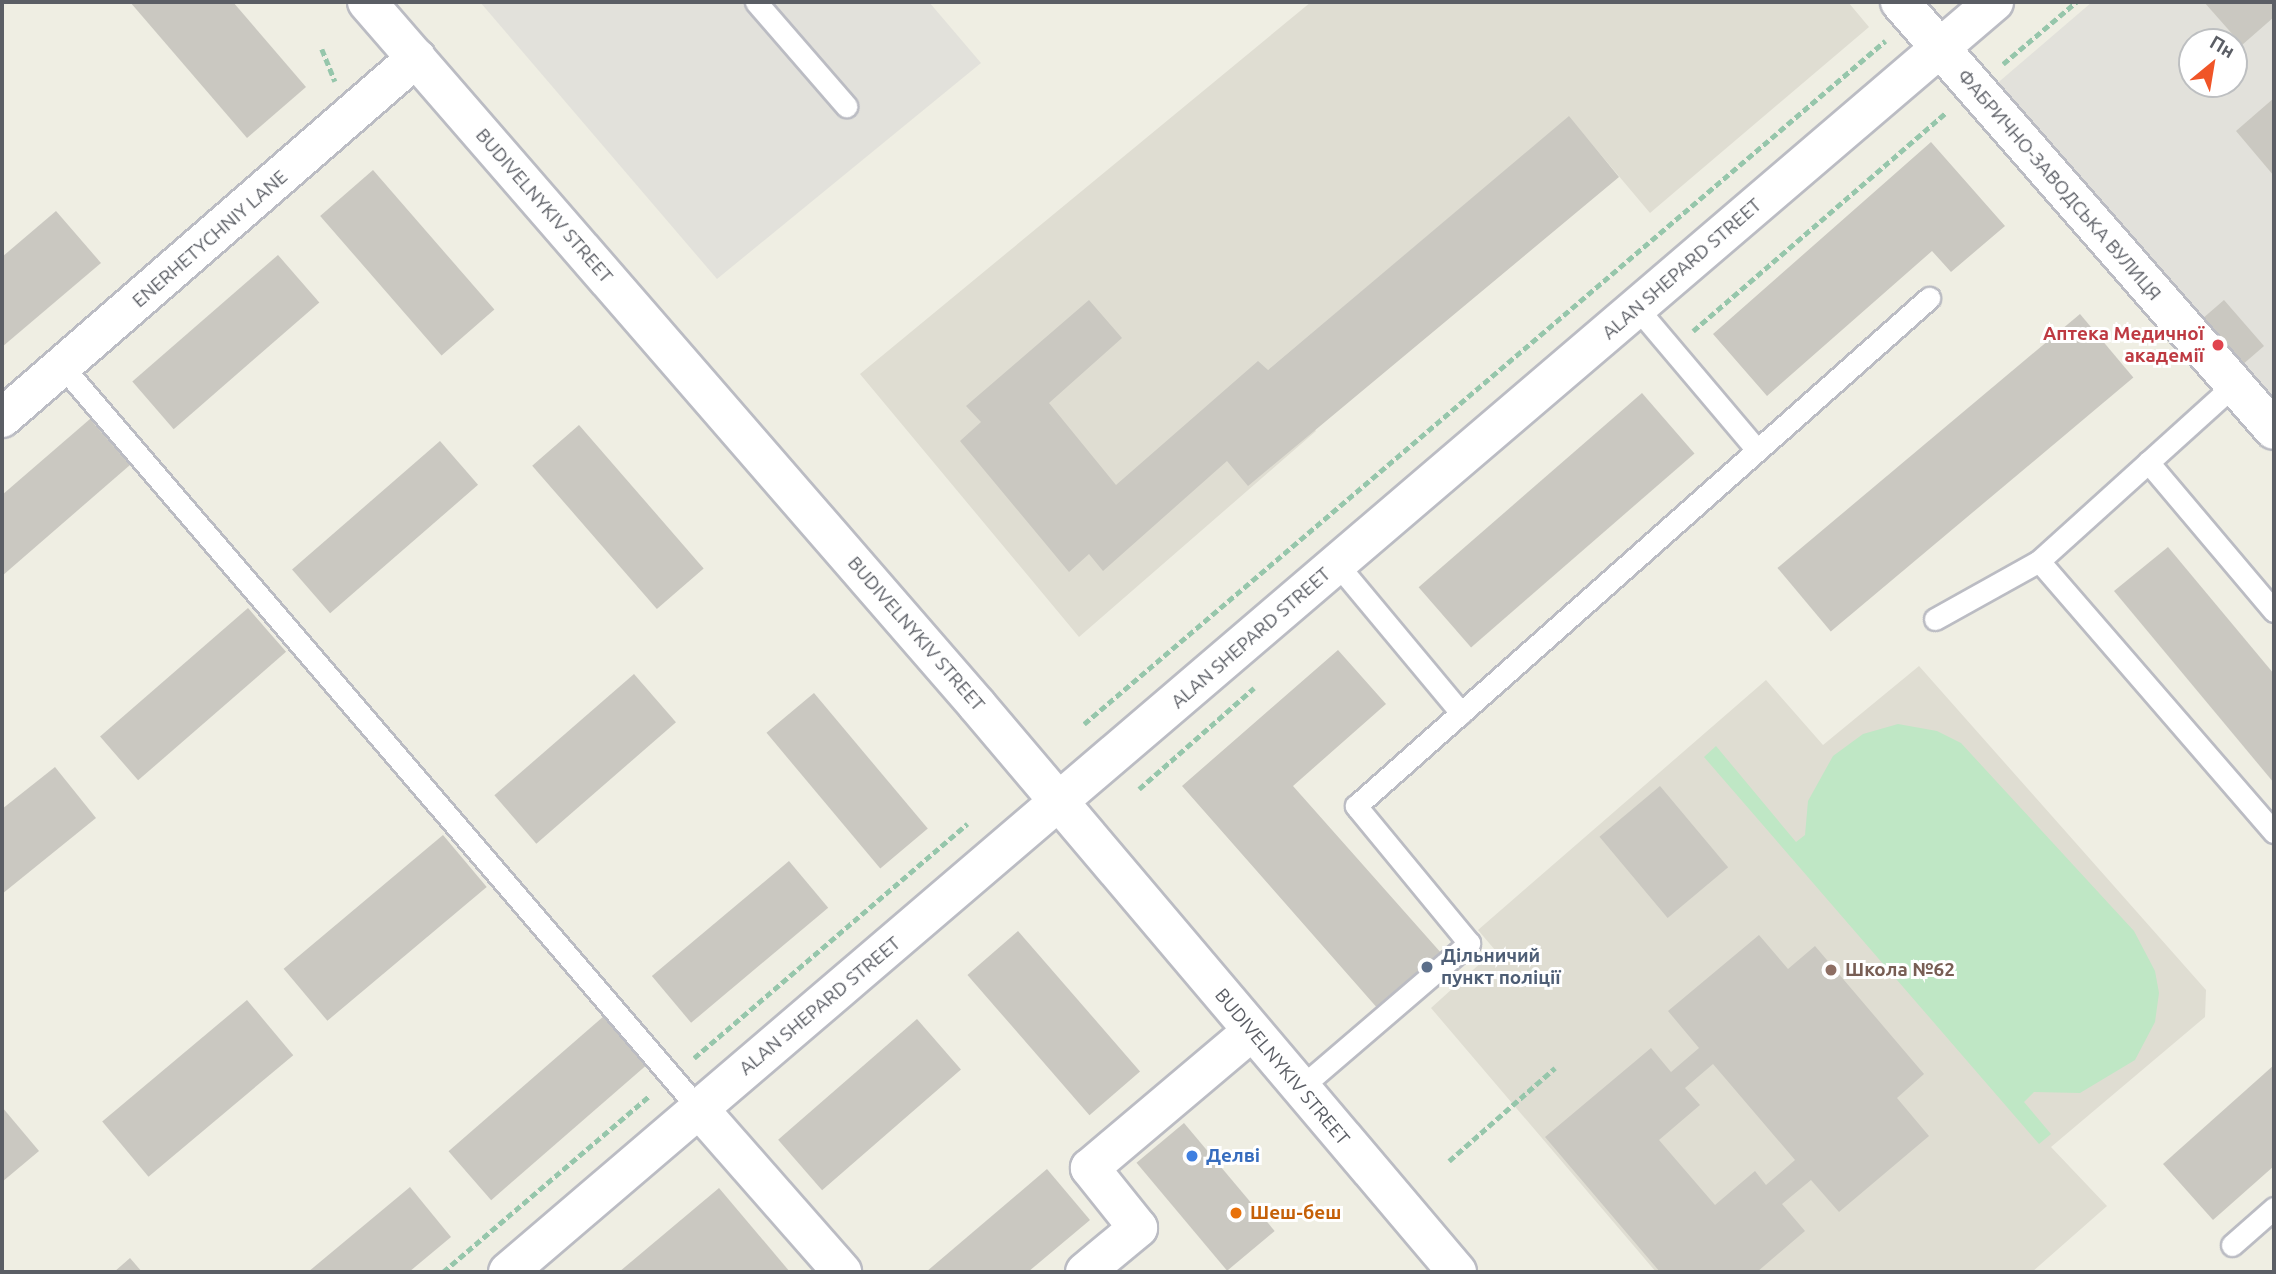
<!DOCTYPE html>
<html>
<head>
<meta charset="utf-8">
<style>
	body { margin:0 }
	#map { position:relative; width:2276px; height:1274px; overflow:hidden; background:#efeee3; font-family:Ubuntu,sans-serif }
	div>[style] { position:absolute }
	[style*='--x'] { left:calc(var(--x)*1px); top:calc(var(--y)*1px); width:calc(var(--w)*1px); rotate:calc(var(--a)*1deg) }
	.industrial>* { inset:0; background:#e2e1db }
	.education>* { inset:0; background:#dfddd2 }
	.green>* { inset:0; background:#bfe7c5 }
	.building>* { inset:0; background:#cac8c1; transform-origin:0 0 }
	.path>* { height:4.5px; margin-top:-2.25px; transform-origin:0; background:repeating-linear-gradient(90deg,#96c6ab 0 7px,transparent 0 10.5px) }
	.roads { filter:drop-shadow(2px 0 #bbbcc3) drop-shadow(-2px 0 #bbbcc3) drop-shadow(0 2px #bbbcc3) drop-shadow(0 -2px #bbbcc3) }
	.service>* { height:21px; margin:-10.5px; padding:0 10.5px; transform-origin:10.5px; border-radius:10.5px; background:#fff }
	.minor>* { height:38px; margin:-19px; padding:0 19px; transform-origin:19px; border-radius:19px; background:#fff }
	.tertiary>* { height:38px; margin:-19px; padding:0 19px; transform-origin:19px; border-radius:19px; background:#fff }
	.dots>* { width:19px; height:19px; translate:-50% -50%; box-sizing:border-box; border:4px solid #fff; border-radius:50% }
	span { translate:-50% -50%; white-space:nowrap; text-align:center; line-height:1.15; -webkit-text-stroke:6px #fff; paint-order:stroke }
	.street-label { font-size:19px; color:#5b5e65 }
	.health-label { font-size:19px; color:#be3a42; font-weight:700 }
	.right { translate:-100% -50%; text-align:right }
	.service-label { font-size:19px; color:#4e5e75; font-weight:700 }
	.left { translate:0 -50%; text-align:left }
	.education-label { font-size:19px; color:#785e54; font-weight:700 }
	.shop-label { font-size:19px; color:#366cbe; font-weight:700 }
	.food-label { font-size:19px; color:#c56008; font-weight:700 }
	.frame { position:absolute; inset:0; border:4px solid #5b5e65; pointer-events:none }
	.north { position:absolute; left:2178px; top:28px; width:70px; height:70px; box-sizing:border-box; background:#fff; border:2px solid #bdbfc1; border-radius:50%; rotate:30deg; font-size:19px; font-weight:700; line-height:28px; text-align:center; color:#5b5e65 }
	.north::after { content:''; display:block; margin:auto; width:24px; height:32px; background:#f05528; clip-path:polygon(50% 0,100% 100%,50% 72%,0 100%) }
</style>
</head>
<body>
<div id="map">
	<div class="industrial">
		<i style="clip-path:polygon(480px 2px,929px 2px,981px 63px,717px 279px)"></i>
		<i style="clip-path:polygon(evenodd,2092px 2px,2274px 2px,2274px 409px,1994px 86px,2092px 2px,2192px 42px,2234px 42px,2234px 84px,2192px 84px,2192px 42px)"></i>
	</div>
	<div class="education">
		<i style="clip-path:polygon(1311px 2px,1848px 2px,1869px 27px,1650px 213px,1569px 117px,1268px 370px,1316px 431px,1079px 637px,860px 374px)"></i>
		<i style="clip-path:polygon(1919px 666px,2206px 990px,2205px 1017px,2051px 1147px,2107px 1206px,2032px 1272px,1656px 1272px,1431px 1008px,1495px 950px,1478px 930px,1766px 680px,1823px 745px)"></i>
	</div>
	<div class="green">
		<i style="clip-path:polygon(1898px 724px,1937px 731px,1961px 743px,2134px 931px,2155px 971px,2159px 993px,2155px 1022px,2135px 1060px,2080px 1093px,2034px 1092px,2024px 1102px,2051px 1134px,2039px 1144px,1704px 757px,1716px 746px,1796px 842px,1805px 835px,1808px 801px,1833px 756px,1863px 734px)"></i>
	</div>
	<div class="building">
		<i style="clip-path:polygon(130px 2px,233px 2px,306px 87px,247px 138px)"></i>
		<i style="clip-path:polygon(2204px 2px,2274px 2px,2274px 17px,2242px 45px)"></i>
		<i style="clip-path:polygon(2274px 98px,2274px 176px,2236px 131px)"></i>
		<i style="clip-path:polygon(1569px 116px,1619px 177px,1248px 486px,1227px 461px,1103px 571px,1089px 554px,1069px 572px,960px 441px,981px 422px,966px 406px,1089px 300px,1122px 338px,1049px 403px,1116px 485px,1258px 361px,1268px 370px)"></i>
		<i style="clip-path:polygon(1931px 142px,2005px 226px,1951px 272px,1932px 251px,1767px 396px,1713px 334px)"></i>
		<i style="left:373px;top:170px;width:185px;height:70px;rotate:49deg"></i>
		<i style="clip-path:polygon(56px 211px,101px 263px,2px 347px,2px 257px)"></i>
		<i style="left:278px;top:255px;width:63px;height:193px;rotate:49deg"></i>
		<i style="left:2224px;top:300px;width:61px;height:34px;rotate:49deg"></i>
		<i style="left:2080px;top:314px;width:83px;height:395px;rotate:50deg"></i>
		<i style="left:1642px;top:393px;width:80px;height:296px;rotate:49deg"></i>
		<i style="clip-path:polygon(90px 419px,130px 465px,2px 576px,2px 495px)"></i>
		<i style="left:579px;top:425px;width:190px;height:62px;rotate:49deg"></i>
		<i style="left:440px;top:441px;width:58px;height:196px;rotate:49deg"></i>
		<i style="clip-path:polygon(2168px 547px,2274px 674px,2274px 783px,2114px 591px)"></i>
		<i style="left:248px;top:608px;width:58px;height:196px;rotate:49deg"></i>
		<i style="clip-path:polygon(1338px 650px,1386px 704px,1293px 786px,1442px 954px,1379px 1010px,1182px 786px)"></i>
		<i style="left:634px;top:674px;width:64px;height:185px;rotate:49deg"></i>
		<i style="left:814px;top:693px;width:177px;height:62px;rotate:50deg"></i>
		<i style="clip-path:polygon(55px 767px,96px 818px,2px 894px,2px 809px)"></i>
		<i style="left:1660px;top:786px;width:106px;height:79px;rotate:50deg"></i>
		<i style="left:443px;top:835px;width:68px;height:208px;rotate:50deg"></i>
		<i style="left:789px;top:861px;width:61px;height:179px;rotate:50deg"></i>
		<i style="left:1018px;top:931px;width:186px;height:67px;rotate:49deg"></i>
		<i style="clip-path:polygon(evenodd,1759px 935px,1788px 969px,1815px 946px,1924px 1074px,1897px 1098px,1929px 1136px,1839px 1212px,1811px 1180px,1782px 1204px,1805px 1231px,1757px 1272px,1660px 1272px,1545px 1137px,1651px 1048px,1671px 1072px,1699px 1048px,1668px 1011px,1759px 935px,1713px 1064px,1795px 1160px,1766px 1185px,1755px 1171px,1715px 1205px,1659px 1140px,1700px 1105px,1685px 1088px,1713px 1064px)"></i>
		<i style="left:247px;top:1000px;width:72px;height:189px;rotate:50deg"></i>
		<i style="left:604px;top:1016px;width:65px;height:206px;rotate:49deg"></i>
		<i style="left:917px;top:1019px;width:67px;height:184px;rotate:49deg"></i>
		<i style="clip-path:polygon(2274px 1065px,2274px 1166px,2213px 1220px,2163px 1164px)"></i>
		<i style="clip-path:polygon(2px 1107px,39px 1151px,2px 1182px)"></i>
		<i style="left:1184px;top:1123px;width:141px;height:62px;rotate:50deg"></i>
		<i style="clip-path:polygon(1047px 1169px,1090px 1220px,1028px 1272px,926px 1272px)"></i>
		<i style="clip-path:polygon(410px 1187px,451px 1237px,409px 1272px,308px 1272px)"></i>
		<i style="clip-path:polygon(719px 1188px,790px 1272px,619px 1272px)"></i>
		<i style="clip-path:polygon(130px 1258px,142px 1272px,114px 1272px)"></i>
	</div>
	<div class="path">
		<i style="--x:322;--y:49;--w:35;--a:68"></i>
		<i style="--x:2003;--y:64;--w:96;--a:-40.3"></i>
		<i style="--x:1693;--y:331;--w:334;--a:-40.8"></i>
		<i style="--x:1084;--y:724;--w:1053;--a:-40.45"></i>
		<i style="--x:1139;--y:789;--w:153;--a:-41.3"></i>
		<i style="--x:694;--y:1058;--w:360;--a:-40.6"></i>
		<i style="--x:1449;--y:1161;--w:141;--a:-41.3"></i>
		<i style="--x:443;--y:1272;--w:272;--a:-40.5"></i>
	</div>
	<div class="roads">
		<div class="service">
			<i style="--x:756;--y:2;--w:138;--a:49.1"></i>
			<i style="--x:1637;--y:308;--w:186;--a:49.8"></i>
			<i style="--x:62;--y:366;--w:979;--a:49.39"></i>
			<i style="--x:2148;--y:462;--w:195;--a:49.8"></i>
			<i style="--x:2039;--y:561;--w:359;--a:49.1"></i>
			<i style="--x:1337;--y:564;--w:194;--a:50.2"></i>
			<i style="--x:1935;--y:619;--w:119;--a:-29.1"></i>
			<i style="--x:2039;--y:561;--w:263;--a:-42.1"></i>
			<i style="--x:1300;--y:1088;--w:223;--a:-40.6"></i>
			<i style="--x:1469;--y:943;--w:178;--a:-129.5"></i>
			<i style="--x:1356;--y:806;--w:766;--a:-41.56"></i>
			<i style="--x:2232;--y:1245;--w:56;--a:-41.4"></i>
		</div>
		<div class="minor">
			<i style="--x:1900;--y:2;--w:568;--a:48.85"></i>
			<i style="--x:2;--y:418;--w:549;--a:-41.01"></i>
			<i style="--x:699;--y:1109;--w:217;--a:48.7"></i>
			<i style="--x:508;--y:1272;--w:1955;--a:-40.52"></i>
			<i style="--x:1085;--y:1272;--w:69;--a:-39.7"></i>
			<i style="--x:1138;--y:1228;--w:77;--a:-128.7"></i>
			<i style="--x:1090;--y:1168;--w:212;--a:-40.2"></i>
		</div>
		<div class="tertiary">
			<i style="--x:367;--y:2;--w:931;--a:49.05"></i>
			<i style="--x:977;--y:705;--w:743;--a:49.75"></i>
		</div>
	</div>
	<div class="dots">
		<i style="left:2218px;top:345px;background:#e0444e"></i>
		<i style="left:1427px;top:967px;background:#5c6f8a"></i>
		<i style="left:1831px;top:970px;background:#8d6e63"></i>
		<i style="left:1192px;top:1156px;background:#3f7fe0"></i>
		<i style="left:1236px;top:1213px;background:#e8710a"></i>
	</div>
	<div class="street-label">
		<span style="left:2059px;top:185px;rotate:49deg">ФАБРИЧНО-ЗАВОДСЬКА ВУЛИЦЯ</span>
		<span style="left:544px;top:206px;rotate:49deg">BUDIVELNYKIV STREET</span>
		<span style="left:210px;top:239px;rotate:-41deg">ENERHETYCHNIY LANE</span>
		<span style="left:1682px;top:269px;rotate:-41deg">ALAN SHEPARD STREET</span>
		<span style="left:916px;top:634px;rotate:49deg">BUDIVELNYKIV STREET</span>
		<span style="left:1251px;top:638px;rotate:-41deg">ALAN SHEPARD STREET</span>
		<span style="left:820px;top:1006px;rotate:-40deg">ALAN SHEPARD STREET</span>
		<span style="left:1282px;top:1067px;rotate:50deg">BUDIVELNYKIV STREET</span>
	</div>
	<div class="health-label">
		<span class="right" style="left:2204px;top:345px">Аптека Медичної<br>академії</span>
	</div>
	<div class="service-label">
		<span class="left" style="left:1441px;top:967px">Дільничий<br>пункт поліції</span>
	</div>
	<div class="education-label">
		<span class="left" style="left:1845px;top:970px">Школа №62</span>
	</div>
	<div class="shop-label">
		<span class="left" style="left:1206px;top:1156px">Делві</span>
	</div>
	<div class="food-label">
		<span class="left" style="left:1250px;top:1213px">Шеш-беш</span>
	</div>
	<div class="frame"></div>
	<div class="north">Пн</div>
</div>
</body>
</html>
